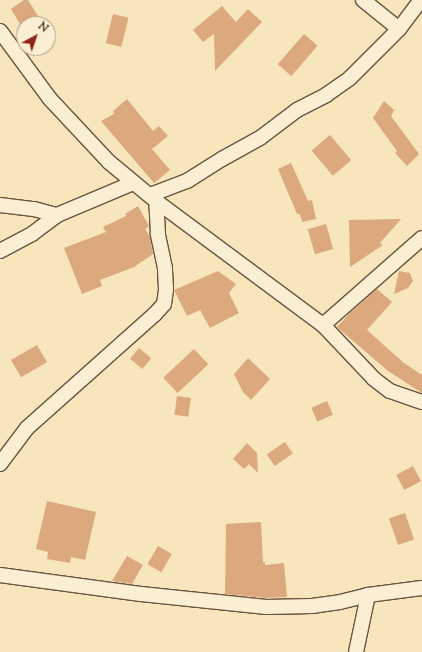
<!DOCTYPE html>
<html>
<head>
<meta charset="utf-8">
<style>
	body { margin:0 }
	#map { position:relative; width:422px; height:652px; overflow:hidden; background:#f7e6bc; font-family:"Sorts Mill Goudy",serif }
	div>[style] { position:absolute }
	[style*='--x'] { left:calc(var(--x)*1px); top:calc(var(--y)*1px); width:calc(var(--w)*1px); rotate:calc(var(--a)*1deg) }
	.building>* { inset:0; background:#dca87e; transform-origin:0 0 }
	.roads { filter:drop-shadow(1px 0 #6b5340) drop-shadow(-1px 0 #6b5340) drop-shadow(0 1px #6b5340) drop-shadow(0 -1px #6b5340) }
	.minor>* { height:14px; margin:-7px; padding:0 7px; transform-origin:7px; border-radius:7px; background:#faefd3 }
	span { translate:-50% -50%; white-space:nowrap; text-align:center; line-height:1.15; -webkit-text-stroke:3px #faefd3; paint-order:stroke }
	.north { position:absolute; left:16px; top:16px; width:40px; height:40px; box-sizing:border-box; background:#faefd3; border:1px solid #ae9d88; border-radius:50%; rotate:40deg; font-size:11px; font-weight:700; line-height:16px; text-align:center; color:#3c2217 }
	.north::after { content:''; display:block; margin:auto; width:14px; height:18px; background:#8f2418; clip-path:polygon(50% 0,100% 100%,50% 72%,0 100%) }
</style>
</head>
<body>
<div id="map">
	<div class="building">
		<i style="clip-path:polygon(24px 0,28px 0,43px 24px,20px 24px,11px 9px)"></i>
		<i style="clip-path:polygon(222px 6px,236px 22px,248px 9px,262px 22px,215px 71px,214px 34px,203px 42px,193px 30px)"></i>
		<i style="left:113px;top:14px;width:16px;height:30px;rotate:14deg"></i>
		<i style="left:304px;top:34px;width:18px;height:40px;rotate:41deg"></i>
		<i style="clip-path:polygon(127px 99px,153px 131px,159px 126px,168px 136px,152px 149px,170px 170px,154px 183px,101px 121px,114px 114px,113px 111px)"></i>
		<i style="clip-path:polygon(384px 101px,394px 110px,391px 116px,419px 154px,407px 166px,395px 153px,397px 151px,373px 118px)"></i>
		<i style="left:330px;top:135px;width:33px;height:24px;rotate:50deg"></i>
		<i style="clip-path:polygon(291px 163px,308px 201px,312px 200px,316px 219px,302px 222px,300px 214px,297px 214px,278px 169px)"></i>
		<i style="clip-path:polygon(138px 206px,149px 226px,145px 229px,150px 237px,153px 254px,134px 267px,100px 280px,102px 286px,82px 294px,64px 248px,106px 232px,103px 227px,126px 216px,125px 214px)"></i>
		<i style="clip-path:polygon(401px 219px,380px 243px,383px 245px,350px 267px,349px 220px)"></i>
		<i style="left:326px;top:224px;width:26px;height:19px;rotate:74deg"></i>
		<i style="clip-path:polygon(218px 271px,236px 284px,229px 293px,239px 313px,210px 328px,200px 310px,187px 316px,174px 290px)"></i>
		<i style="clip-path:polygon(399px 271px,410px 273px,413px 281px,408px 288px,394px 294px)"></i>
		<i style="clip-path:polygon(377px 289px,392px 302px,367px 330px,404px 363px,422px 375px,422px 393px,388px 371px,337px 327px,349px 314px)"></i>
		<i style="left:37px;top:345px;width:20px;height:30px;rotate:60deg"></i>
		<i style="left:139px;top:348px;width:16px;height:14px;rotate:40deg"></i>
		<i style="left:194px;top:349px;width:21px;height:42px;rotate:47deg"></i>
		<i style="clip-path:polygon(248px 358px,270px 379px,251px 400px,243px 392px,234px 374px)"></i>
		<i style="left:177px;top:396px;width:14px;height:19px;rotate:8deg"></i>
		<i style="left:327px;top:401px;width:15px;height:17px;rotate:67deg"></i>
		<i style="left:285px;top:442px;width:14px;height:22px;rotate:56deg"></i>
		<i style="clip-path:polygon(247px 443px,257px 453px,258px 473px,249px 464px,244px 469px,233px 459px)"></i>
		<i style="left:413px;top:466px;width:17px;height:19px;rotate:62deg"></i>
		<i style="clip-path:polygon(47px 501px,96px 512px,85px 560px,71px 557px,70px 563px,47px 559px,48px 552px,36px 549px)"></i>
		<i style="left:405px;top:513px;width:28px;height:17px;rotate:71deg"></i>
		<i style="clip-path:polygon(261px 522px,263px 562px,265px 562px,265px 565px,284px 563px,287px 597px,266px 598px,225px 594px,226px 524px)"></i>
		<i style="left:158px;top:546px;width:16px;height:21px;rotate:30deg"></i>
		<i style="clip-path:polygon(127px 556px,143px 565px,132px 584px,112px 581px)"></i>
	</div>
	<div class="roads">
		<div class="minor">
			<i style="--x:363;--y:0;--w:46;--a:38.9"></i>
			<i style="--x:0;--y:31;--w:84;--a:53.7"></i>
			<i style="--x:50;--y:99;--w:86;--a:46.9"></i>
			<i style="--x:109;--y:162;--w:61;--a:39.7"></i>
			<i style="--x:156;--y:201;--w:208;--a:36.6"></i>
			<i style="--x:323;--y:325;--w:74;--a:46.6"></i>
			<i style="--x:374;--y:379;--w:20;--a:37"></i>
			<i style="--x:390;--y:391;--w:34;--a:19"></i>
			<i style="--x:150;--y:195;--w:40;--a:-21"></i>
			<i style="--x:187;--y:181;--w:41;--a:-32.2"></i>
			<i style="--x:222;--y:159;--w:43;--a:-28.9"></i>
			<i style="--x:260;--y:138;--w:46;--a:-37.1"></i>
			<i style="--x:297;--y:110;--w:33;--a:-27"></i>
			<i style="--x:326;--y:95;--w:29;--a:-35"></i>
			<i style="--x:350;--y:78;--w:69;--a:-45"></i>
			<i style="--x:399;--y:29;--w:36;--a:-53"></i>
			<i style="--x:0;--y:205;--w:34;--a:7"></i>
			<i style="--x:34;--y:209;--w:24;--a:15"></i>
			<i style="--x:0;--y:251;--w:36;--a:-28"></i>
			<i style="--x:32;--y:234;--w:31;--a:-37"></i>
			<i style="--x:57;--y:215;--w:82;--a:-22.8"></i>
			<i style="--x:323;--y:325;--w:132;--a:-41.3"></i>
			<i style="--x:0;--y:464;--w:45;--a:-53.1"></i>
			<i style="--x:27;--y:428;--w:171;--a:-41.7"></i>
			<i style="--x:155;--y:314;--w:13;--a:-48"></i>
			<i style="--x:164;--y:304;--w:15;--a:-82"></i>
			<i style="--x:166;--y:289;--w:21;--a:-93"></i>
			<i style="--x:165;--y:268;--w:35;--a:-102"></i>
			<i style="--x:158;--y:234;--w:33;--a:-93"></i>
			<i style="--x:0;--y:575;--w:142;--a:7.7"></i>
			<i style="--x:141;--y:594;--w:126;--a:5.9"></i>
			<i style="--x:266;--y:607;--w:46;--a:-1.2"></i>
			<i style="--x:312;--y:606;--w:28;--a:-8"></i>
			<i style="--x:340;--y:602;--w:29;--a:-14"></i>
			<i style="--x:368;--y:595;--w:54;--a:-7.4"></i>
			<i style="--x:356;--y:652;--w:58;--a:-78.1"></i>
		</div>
	</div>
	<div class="north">N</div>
</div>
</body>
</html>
